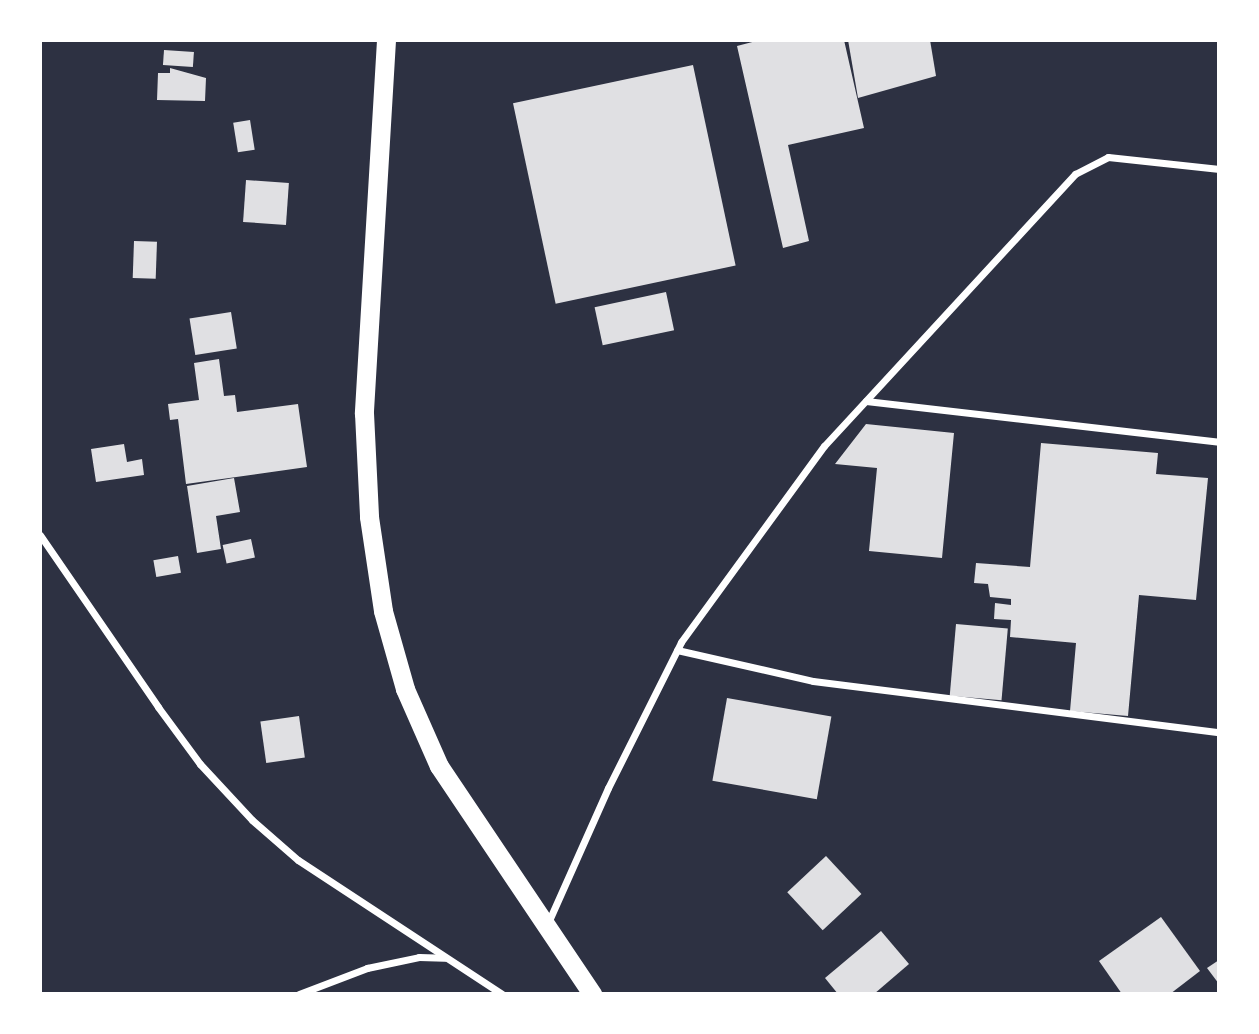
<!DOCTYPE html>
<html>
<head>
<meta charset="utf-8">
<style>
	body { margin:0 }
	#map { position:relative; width:1259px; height:1034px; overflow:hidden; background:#2d3142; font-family:"Exo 2",sans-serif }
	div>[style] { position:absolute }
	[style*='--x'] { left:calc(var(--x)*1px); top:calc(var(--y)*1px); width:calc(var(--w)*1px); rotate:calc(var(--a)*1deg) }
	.building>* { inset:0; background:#e0e0e3; transform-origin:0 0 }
	.minor>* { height:7px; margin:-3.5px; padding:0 3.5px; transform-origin:3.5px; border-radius:3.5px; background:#fff }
	.trunk>* { height:19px; margin:-9.5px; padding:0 9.5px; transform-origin:9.5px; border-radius:9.5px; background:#fff }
	span { translate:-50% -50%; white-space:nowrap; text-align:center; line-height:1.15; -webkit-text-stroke:5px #fff; paint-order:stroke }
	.frame { position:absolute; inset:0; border:42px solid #fff; pointer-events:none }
</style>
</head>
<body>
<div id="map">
	<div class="building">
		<i style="clip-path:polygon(760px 40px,844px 40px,864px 128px,788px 145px,809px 241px,783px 248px,737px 46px)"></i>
		<i style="clip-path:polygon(848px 40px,930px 40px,936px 76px,858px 98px)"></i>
		<i style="left:164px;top:50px;width:30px;height:15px;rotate:4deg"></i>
		<i style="left:693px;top:65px;width:205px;height:184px;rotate:78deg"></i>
		<i style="clip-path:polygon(170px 68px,206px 78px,205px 101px,157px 100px,158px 73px,170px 73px)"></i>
		<i style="left:250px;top:120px;width:30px;height:17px;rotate:81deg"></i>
		<i style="left:246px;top:180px;width:43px;height:42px;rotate:4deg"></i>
		<i style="left:134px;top:241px;width:23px;height:37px;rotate:2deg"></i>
		<i style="left:666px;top:292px;width:39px;height:73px;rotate:78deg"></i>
		<i style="left:231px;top:312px;width:37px;height:42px;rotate:81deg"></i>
		<i style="clip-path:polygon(219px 359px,224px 396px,235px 395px,237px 412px,298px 404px,307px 467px,186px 484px,178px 419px,170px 420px,168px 404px,199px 400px,194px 363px)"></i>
		<i style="clip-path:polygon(866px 424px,954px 433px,942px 558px,869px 551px,877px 468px,835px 464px)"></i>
		<i style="clip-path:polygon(1041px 443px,1158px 453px,1156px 474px,1208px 478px,1196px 600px,1139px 595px,1128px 716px,1070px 711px,1076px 643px,1010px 637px,1011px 620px,994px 619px,995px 603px,1011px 605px,1011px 599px,990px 597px,988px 584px,974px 583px,976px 563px,1030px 567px)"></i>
		<i style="clip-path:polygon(124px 444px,127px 462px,142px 459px,144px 475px,96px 482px,91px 449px)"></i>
		<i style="clip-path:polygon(234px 478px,240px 512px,216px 516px,221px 549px,197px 553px,187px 486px)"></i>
		<i style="left:251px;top:539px;width:19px;height:29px;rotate:78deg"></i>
		<i style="left:178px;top:556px;width:17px;height:25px;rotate:80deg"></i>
		<i style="left:956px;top:624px;width:52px;height:72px;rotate:5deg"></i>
		<i style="left:727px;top:698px;width:106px;height:84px;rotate:10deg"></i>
		<i style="left:299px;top:716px;width:42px;height:39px;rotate:82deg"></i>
		<i style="left:826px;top:856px;width:52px;height:53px;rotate:47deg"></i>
		<i style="clip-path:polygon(1161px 917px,1200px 971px,1170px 994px,1122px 994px,1099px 961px)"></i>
		<i style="clip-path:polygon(881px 931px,909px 964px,874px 994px,838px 994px,825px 978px)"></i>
		<i style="clip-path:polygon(1219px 960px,1219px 984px,1207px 968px)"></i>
	</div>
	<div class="minor">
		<i style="--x:866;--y:401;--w:355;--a:6.6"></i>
		<i style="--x:40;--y:535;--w:209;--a:55.5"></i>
		<i style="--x:158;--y:707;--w:71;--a:53.6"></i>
		<i style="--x:200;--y:764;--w:76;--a:47.1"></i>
		<i style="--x:252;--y:820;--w:61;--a:41"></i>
		<i style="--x:298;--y:860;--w:244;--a:33.3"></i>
		<i style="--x:677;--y:650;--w:139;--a:12.8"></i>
		<i style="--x:813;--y:681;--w:409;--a:7.2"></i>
		<i style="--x:547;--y:925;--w:150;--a:-66"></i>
		<i style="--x:608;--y:788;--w:163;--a:-63.4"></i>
		<i style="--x:681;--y:642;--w:243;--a:-53.9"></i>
		<i style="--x:824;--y:446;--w:370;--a:-47.3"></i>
		<i style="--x:1075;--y:174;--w:37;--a:-27"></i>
		<i style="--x:1108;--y:157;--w:112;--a:6.2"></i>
		<i style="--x:299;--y:994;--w:73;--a:-20.9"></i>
		<i style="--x:367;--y:968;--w:53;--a:-11.9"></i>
		<i style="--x:419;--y:957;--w:25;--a:2"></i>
	</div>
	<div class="trunk">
		<i style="--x:386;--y:40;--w:374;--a:93.4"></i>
		<i style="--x:364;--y:413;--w:104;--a:87.2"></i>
		<i style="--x:369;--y:517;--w:95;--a:81.5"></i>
		<i style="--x:383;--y:611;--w:81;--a:74.2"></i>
		<i style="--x:405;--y:689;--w:84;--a:66.2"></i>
		<i style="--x:439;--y:766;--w:275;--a:56.1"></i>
	</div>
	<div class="frame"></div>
</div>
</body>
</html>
